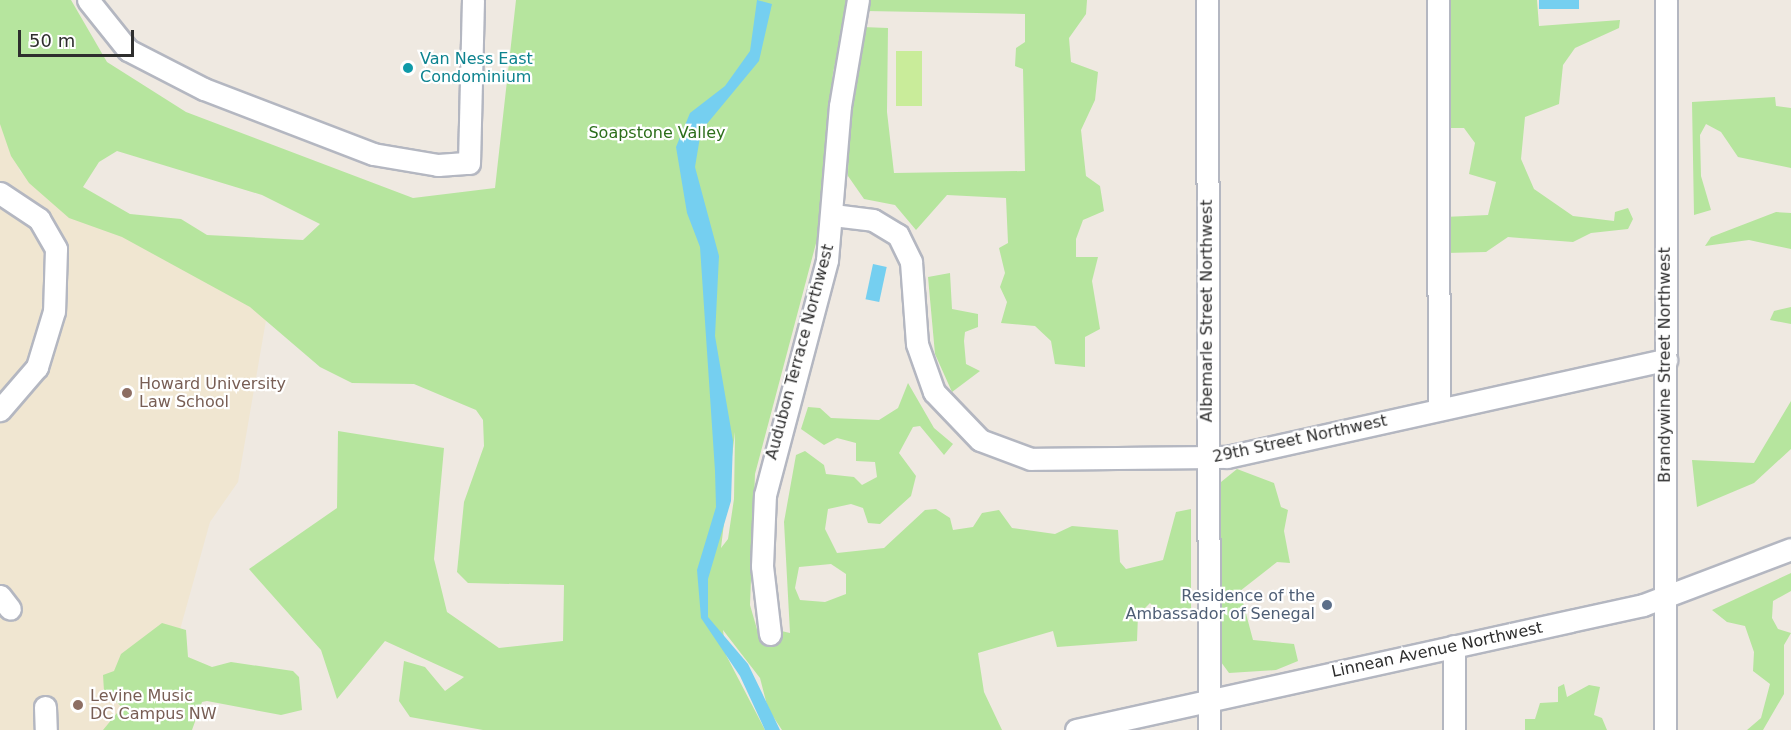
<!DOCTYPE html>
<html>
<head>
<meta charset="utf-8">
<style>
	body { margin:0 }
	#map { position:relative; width:1791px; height:730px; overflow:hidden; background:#efe9e1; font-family:"DejaVu Sans",sans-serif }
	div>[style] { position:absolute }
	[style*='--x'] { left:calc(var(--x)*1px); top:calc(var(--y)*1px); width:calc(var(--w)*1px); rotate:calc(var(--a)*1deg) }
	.education>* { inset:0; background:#f0e6d1 }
	.green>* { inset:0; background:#b6e59e }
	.pitch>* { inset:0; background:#c9ec9a; transform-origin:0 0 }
	.water>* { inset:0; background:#75cff0; transform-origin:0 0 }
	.roads { filter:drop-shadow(2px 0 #b4b7c1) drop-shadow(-2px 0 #b4b7c1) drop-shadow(0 2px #b4b7c1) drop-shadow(0 -2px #b4b7c1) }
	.minor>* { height:21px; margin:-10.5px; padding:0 10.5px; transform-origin:10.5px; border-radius:10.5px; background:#fff }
	.dots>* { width:16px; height:16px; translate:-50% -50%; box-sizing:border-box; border:3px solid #fff; border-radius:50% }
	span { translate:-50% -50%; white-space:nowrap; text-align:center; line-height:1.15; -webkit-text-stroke:4.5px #fff; paint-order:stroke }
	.culture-label { font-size:16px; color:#0d838f }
	.left { translate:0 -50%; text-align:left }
	.park-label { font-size:16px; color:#2c6e1b }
	.street-label { font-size:16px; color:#2e2e2e }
	.education-label { font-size:16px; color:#785e54 }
	.service-label { font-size:16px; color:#4e5e75 }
	.right { translate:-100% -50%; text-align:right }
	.scale { position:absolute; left:18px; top:30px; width:116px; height:27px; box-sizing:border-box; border:3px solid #2e2e2e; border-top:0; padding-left:8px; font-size:18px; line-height:21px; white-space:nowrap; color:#2e2e2e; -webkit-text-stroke:4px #fff; paint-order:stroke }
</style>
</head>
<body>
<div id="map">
	<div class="education">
		<i style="clip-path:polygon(0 99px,20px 172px,269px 303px,238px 482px,210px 522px,166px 680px,145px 730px,0 730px)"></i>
	</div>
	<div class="green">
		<i style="clip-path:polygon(evenodd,0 0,71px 0,107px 62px,186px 112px,413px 198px,495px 188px,516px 0,848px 0,833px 73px,819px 232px,755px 474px,750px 605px,761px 643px,777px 630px,790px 633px,784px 522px,796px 455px,805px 451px,824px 465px,826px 474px,854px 477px,862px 485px,877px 477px,875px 462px,856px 461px,856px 443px,837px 438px,824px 445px,801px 429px,808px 407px,820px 408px,831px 418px,879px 420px,898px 408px,908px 383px,934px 428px,953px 444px,944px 455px,920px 426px,913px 427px,899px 453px,916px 476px,911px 496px,880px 524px,868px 523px,863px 508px,851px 504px,828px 509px,825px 529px,837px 553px,884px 548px,925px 510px,936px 509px,950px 518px,953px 530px,973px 527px,982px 513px,999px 510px,1012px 528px,1055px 534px,1072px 526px,1118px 530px,1120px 562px,1126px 569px,1163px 560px,1176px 512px,1191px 509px,1191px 618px,1157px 611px,1150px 603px,1138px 615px,1137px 641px,1057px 647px,1053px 631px,978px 653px,984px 692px,1002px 730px,782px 730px,768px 709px,760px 678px,723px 630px,726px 655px,765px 730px,483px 730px,410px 717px,399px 701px,404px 661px,425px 667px,445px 691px,464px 677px,385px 641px,337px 699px,321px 650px,249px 569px,337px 508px,338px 431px,444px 448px,434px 559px,447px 612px,499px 648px,563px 641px,564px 585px,468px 583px,457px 572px,464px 502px,484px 446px,483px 420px,476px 410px,414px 384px,352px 383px,320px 367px,250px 307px,122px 237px,69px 218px,29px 183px,11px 156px,0 124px,0 0,117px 151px,262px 195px,320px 224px,303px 240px,207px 235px,181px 219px,130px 214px,83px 187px,99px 162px,117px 151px,0 0,735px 432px,734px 499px,728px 539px,721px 548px,735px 432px,0 0,831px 564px,846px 574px,846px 594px,825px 602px,800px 600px,795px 588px,799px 567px,831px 564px)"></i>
		<i style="clip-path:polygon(865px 0,1087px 0,1086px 14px,1069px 38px,1071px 62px,1098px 72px,1095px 100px,1081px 130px,1086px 176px,1100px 186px,1104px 211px,1083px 220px,1076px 239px,1076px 257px,1098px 257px,1092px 281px,1100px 329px,1085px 337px,1085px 367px,1055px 364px,1051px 341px,1035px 326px,1001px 323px,1007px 302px,1000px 287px,1005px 273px,999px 248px,1008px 243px,1006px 198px,947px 195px,916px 230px,895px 205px,864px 199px,848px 176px,849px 108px,862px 27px,888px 28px,887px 112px,894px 173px,1025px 171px,1023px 69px,1015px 66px,1016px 48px,1025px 42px,1025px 14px,866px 11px)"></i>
		<i style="clip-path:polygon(1447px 0,1537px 0,1539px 26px,1620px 20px,1619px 28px,1575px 48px,1563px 65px,1559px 104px,1525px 117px,1521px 159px,1534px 189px,1573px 216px,1614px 221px,1615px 212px,1628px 208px,1633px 219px,1628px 229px,1591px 233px,1573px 242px,1508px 237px,1486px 252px,1446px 253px,1444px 217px,1488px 215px,1496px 182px,1469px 174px,1475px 143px,1464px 128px,1445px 128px)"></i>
		<i style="clip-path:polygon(1775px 97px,1776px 106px,1791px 108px,1791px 168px,1738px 157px,1721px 132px,1706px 124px,1700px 135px,1701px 176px,1711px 210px,1694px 215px,1692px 102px)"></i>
		<i style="clip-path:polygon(1776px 212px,1791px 213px,1791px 249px,1749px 240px,1705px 246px,1711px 237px)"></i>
		<i style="clip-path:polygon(950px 273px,952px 309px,978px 314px,978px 327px,965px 332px,964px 341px,966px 364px,980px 371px,952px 392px,935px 354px,928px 277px)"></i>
		<i style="clip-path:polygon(1791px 307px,1791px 324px,1770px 320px,1774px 311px)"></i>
		<i style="clip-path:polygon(1791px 401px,1791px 449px,1754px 483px,1697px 507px,1692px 460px,1754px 463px)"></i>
		<i style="clip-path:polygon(1237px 469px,1274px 483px,1281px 507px,1288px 510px,1284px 531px,1290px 563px,1277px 562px,1240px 591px,1253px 640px,1294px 644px,1298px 661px,1276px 670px,1229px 673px,1221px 662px,1221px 482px)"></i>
		<i style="clip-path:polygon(1791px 573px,1791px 591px,1773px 601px,1772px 618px,1778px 629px,1791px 633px,1784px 645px,1784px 694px,1763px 730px,1747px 730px,1761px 718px,1770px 684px,1753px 671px,1754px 652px,1745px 626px,1727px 622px,1712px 610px)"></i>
		<i style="clip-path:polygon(162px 623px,186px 630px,188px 657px,212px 667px,231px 662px,293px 671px,299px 677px,302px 710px,281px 715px,207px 701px,202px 702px,192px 730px,103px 730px,122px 707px,104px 691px,103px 675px,114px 671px,121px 654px)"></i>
		<i style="clip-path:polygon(1564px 684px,1567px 697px,1589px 685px,1600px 687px,1594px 715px,1602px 718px,1607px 730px,1525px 730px,1525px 719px,1535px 719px,1540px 703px,1558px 702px,1558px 687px)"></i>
	</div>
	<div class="pitch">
		<i style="left:896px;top:51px;width:26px;height:55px"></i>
	</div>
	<div class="water">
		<i style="clip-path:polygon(757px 0,772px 4px,759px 61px,701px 131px,695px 167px,719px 256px,715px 336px,733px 441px,731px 501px,708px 579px,708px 617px,748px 664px,780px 730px,765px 730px,740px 676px,701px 618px,697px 570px,716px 507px,715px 471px,700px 247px,687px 213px,676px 147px,690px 113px,725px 86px,750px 51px)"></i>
		<i style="left:1539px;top:0;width:40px;height:9px"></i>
		<i style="left:873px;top:264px;width:14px;height:36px;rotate:12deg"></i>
	</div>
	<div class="roads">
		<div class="minor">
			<i style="--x:88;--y:0;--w:64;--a:51.3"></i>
			<i style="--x:128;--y:50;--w:85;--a:27.2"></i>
			<i style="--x:204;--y:89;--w:181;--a:21"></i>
			<i style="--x:373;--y:154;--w:66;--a:9.6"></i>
			<i style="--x:438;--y:165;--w:31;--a:-4"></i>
			<i style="--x:469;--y:163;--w:163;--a:-88.6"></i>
			<i style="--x:1207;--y:0;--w:730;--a:89.84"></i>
			<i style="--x:1438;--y:0;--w:409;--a:89.9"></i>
			<i style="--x:0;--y:193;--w:47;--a:33.7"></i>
			<i style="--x:39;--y:219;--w:34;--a:60"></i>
			<i style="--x:56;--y:249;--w:62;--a:91.8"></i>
			<i style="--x:54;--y:311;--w:59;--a:106.9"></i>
			<i style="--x:37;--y:367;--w:57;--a:130.7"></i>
			<i style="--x:833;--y:215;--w:40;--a:7.1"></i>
			<i style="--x:873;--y:220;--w:29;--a:31"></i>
			<i style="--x:898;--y:235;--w:30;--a:64"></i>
			<i style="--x:911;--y:262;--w:82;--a:85.8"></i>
			<i style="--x:917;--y:344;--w:51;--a:70.5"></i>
			<i style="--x:934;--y:392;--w:66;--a:46.2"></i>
			<i style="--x:980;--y:440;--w:54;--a:20.4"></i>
			<i style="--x:1031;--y:459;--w:196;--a:-0.6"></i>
			<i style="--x:1227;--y:457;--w:450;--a:-12.5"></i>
			<i style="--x:0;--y:596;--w:16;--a:52"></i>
			<i style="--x:770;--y:634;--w:68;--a:-96.7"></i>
			<i style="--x:762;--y:566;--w:71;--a:-87.6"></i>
			<i style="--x:765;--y:495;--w:243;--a:-75.2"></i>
			<i style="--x:827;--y:260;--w:155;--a:-85.2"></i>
			<i style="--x:840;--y:106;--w:108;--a:-80.4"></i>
			<i style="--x:45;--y:707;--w:23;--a:88"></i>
			<i style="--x:1076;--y:730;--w:581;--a:-12.43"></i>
			<i style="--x:1643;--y:605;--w:158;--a:-20.7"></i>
			<i style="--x:1454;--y:730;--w:84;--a:-90"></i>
			<i style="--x:1665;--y:730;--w:730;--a:-89.92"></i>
		</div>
	</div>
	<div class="dots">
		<i style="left:408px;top:68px;background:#0f9aa8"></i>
		<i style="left:127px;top:393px;background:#8d6e63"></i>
		<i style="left:1327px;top:605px;background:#5c6f8a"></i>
		<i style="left:78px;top:705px;background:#8d6e63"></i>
	</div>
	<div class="culture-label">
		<span class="left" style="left:420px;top:68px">Van Ness East<br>Condominium</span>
	</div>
	<div class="park-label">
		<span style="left:657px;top:133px">Soapstone Valley</span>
	</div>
	<div class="street-label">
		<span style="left:1207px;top:311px;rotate:-90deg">Albemarle Street Northwest</span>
		<span style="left:800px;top:352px;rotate:-75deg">Audubon Terrace Northwest</span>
		<span style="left:1665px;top:365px;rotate:-90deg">Brandywine Street Northwest</span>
		<span style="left:1300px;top:439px;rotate:-12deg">29th Street Northwest</span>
		<span style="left:1437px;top:650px;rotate:-12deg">Linnean Avenue Northwest</span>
	</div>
	<div class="education-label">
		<span class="left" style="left:139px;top:393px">Howard University<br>Law School</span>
		<span class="left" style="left:90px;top:705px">Levine Music<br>DC Campus NW</span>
	</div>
	<div class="service-label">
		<span class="right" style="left:1315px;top:605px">Residence of the<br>Ambassador of Senegal</span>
	</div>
	<div class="scale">50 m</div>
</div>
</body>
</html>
